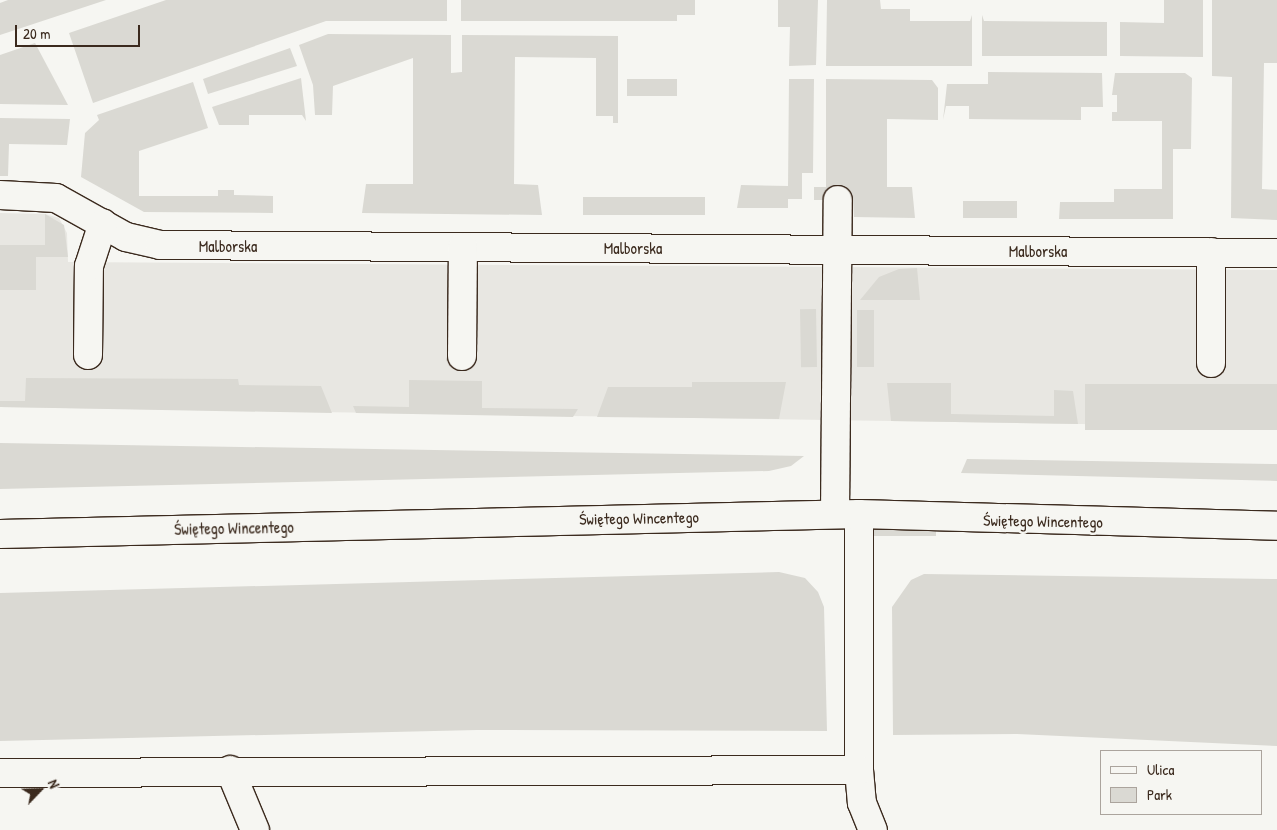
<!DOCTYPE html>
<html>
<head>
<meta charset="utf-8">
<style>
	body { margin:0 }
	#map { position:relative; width:1277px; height:830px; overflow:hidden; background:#f6f6f2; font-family:"Patrick Hand",sans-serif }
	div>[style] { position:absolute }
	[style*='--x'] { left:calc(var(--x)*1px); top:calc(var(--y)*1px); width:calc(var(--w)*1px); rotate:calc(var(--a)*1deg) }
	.built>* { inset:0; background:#e8e7e2 }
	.green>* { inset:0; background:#dad9d3; transform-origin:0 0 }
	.roads { filter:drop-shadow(1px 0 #3b2a1e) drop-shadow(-1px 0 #3b2a1e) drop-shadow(0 1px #3b2a1e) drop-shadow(0 -1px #3b2a1e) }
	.minor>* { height:28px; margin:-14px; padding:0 14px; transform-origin:14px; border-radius:14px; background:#f6f6f2 }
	span { translate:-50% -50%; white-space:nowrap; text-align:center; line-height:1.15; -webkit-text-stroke:5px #f6f6f2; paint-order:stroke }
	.street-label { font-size:16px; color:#3b2a1e }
	.legend { position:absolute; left:1100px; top:750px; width:162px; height:65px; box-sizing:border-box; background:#f6f6f2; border:1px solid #aba49d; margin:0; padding:6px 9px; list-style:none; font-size:15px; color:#3b2a1e }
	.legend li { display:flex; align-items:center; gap:10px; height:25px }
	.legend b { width:25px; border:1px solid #aba49d }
	.north { position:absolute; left:15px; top:765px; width:50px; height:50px; -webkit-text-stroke:4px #f6f6f2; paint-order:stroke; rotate:66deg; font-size:14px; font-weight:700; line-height:20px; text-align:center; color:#3b2a1e }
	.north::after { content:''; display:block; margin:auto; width:18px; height:22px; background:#3b2a1e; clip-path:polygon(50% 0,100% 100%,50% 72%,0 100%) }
	.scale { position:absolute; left:15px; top:25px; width:125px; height:22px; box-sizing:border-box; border:2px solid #3b2a1e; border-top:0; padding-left:6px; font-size:15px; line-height:18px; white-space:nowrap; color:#3b2a1e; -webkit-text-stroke:4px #f6f6f2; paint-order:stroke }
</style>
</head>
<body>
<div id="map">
	<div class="built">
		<i style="clip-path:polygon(0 213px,45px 214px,59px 218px,67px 233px,68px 262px,1277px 270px,1277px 427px,0 407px)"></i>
	</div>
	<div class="green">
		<i style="clip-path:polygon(8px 0,106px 0,0 35px,0 3px)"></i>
		<i style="clip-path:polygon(166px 0,447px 0,447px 21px,326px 21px,93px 103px,69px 33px)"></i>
		<i style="clip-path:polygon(461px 0,695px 0,695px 15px,677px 15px,677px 21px,461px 21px)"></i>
		<i style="clip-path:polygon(778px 0,818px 0,816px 65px,789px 66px,790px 27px,778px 27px)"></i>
		<i style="clip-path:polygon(827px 0,880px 0,881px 9px,910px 9px,910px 21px,970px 21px,972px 15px,972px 66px,826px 66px)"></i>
		<i style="clip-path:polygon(1164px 0,1203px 0,1203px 57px,1120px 56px,1120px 22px,1164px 23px)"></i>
		<i style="clip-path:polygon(1212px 0,1277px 0,1277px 63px,1264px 63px,1262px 189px,1277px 190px,1277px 220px,1231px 218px,1232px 77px,1212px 76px)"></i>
		<i style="clip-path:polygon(982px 15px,984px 21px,1107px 22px,1107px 56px,982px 56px)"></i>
		<i style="clip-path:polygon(328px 34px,451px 35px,451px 73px,462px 72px,462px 35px,618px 36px,618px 123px,613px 123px,613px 116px,596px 116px,596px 58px,515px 57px,514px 184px,538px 185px,542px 215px,362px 213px,366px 184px,413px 184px,413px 58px,333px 86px,332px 115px,315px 115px,313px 85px,299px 45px)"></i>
		<i style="clip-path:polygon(35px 43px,68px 105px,0 104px,0 55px)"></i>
		<i style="clip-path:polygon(290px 48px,297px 66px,208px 94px,203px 79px)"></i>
		<i style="clip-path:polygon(988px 72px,1102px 73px,1103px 107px,1081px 107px,1081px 120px,969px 119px,969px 106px,946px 106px,943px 120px,947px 84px,988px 84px)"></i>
		<i style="clip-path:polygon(1115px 73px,1185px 73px,1192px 78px,1191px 149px,1173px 149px,1173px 219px,1059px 219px,1060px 202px,1114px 202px,1114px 189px,1162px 189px,1162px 121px,1112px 121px,1112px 112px,1117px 112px,1117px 95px,1112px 95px)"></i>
		<i style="clip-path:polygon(301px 78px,306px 121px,302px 115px,249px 115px,249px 125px,219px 125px,212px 107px)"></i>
		<i style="left:627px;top:79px;width:50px;height:17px"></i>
		<i style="clip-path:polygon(789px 79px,814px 79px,813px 173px,802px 173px,802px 199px,788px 199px,788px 208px,737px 208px,741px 185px,788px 186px)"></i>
		<i style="clip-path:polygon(826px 79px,932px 80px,938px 88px,938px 120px,887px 119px,887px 187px,912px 187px,915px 218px,854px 217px,853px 200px,814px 200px,814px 187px,826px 187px)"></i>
		<i style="clip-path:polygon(193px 82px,208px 128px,139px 151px,139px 196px,218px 196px,218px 190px,234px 190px,234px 195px,273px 196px,273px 213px,144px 212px,81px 177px,85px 133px,99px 120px,97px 115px)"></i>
		<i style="clip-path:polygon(0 118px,70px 119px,67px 145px,9px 144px,8px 176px,0 176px)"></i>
		<i style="left:583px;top:197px;width:122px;height:18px"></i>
		<i style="left:963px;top:201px;width:54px;height:17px"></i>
		<i style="clip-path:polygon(45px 214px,64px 225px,68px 257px,36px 257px,36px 290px,0 290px,0 245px,45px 245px)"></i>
		<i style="clip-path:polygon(917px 268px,920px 300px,860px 300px,879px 277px,899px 269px)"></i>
		<i style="left:816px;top:309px;width:58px;height:16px;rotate:89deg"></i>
		<i style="left:857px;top:310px;width:17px;height:57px"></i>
		<i style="clip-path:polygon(26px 378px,238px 379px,239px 385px,321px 386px,332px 413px,0 407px,0 401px,25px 401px)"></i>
		<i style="clip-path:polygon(409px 380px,482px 381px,482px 408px,578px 409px,573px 417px,356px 413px,353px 406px,409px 407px)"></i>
		<i style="clip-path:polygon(692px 382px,786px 382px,779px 419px,597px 417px,608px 387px,692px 387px)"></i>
		<i style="clip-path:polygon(887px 383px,951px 383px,951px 414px,1054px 416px,1054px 390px,1073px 391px,1078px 424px,891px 421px)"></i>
		<i style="left:1085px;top:384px;width:192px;height:46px"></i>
		<i style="clip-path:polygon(0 443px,804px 456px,791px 466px,769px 471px,0 489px)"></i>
		<i style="clip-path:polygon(967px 459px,1277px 464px,1277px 481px,961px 473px)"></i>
		<i style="clip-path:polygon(936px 516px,936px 536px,858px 536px,854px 518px)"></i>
		<i style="clip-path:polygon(779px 572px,805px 578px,818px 592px,824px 607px,827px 731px,477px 730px,0 741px,0 593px)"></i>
		<i style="clip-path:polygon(924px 574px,1277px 579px,1277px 746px,1017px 734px,893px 735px,892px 607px,911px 580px)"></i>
	</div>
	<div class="roads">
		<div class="minor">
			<i style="--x:0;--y:195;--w:56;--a:3.1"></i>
			<i style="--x:56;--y:198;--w:80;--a:29.1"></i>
			<i style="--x:126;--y:237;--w:35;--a:13"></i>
			<i style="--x:160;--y:245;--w:1117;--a:0.41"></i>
			<i style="--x:1211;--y:252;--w:111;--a:90"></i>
			<i style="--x:88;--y:355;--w:89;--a:-89.4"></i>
			<i style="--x:89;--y:266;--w:45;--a:-72"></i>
			<i style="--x:462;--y:356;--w:109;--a:-89.5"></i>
			<i style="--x:835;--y:514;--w:314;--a:-89.5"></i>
			<i style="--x:859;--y:514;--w:256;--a:90"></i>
			<i style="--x:859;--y:770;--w:33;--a:85"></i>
			<i style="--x:862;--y:803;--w:29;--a:68"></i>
			<i style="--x:0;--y:534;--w:859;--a:-1.33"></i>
			<i style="--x:859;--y:514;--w:418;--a:1.6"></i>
			<i style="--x:230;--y:770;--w:65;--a:67.4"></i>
			<i style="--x:0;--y:773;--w:859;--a:-0.2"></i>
		</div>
	</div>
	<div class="street-label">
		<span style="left:228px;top:246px">Malborska</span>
		<span style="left:633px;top:248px">Malborska</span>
		<span style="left:1038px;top:251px">Malborska</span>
		<span style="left:639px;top:518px;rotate:-1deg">Świętego Wincentego</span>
		<span style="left:1043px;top:521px;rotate:1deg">Świętego Wincentego</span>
		<span style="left:234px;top:528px;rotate:-1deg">Świętego Wincentego</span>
	</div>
	<ul class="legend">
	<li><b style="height:6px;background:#f6f6f2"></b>Ulica</li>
	<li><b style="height:14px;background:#dad9d3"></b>Park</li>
	</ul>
	<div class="north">N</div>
	<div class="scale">20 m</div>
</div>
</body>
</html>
